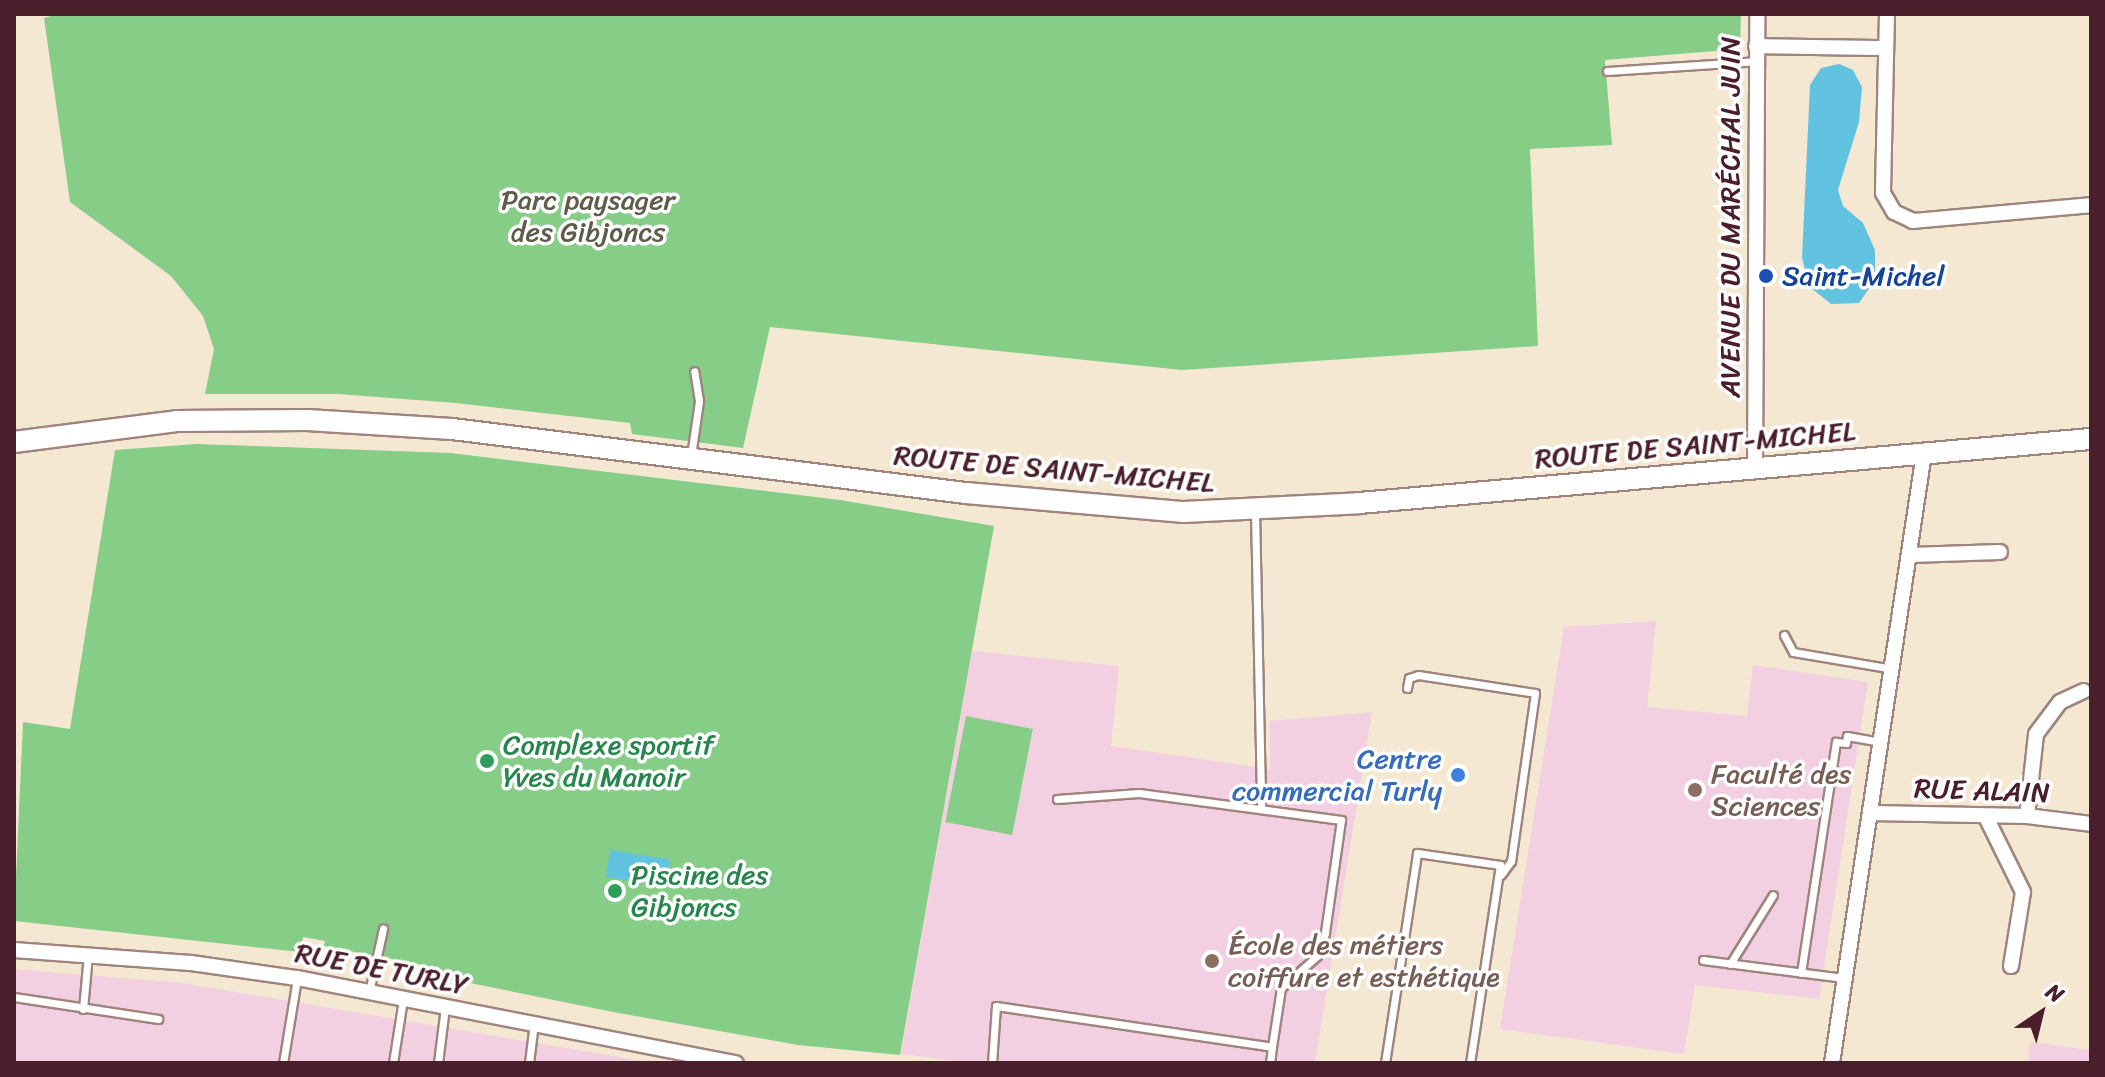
<!DOCTYPE html>
<html>
<head>
<meta charset="utf-8">
<style>
	body { margin:0 }
	#map { position:relative; width:2105px; height:1077px; overflow:hidden; background:#f5e8d2; font-family:Sriracha,sans-serif }
	div>[style] { position:absolute }
	[style*='--x'] { left:calc(var(--x)*1px); top:calc(var(--y)*1px); width:calc(var(--w)*1px); rotate:calc(var(--a)*1deg) }
	.built>* { inset:0; background:#f2cfe1 }
	.green>* { inset:0; background:#86cd88; transform-origin:0 0 }
	.water>* { inset:0; background:#62c3e1; transform-origin:0 0 }
	.roads { filter:drop-shadow(2px 0 #a0847e) drop-shadow(-2px 0 #a0847e) drop-shadow(0 2px #a0847e) drop-shadow(0 -2px #a0847e) }
	.lane>* { height:7px; margin:-3.5px; padding:0 3.5px; transform-origin:3.5px; border-radius:3.5px; background:#fff }
	.street>* { height:14px; margin:-7px; padding:0 7px; transform-origin:7px; border-radius:7px; background:#fff }
	.secondary>* { height:20px; margin:-10px; padding:0 10px; transform-origin:10px; border-radius:10px; background:#fff }
	.dots>* { width:22px; height:22px; translate:-50% -50%; box-sizing:border-box; border:4px solid #fff; border-radius:50% }
	span { translate:-50% -50%; white-space:nowrap; text-align:center; line-height:1.15; -webkit-text-stroke:7px #fff; paint-order:stroke }
	.park-label { font-size:28px; color:#5f5c4c }
	.street-label { font-size:28px; color:#4a1f2b }
	.transit-label { font-size:28px; color:#164399 }
	.left { translate:0 -50%; text-align:left }
	.leisure-label { font-size:28px; color:#27864d }
	.shop-label { font-size:28px; color:#366cbe }
	.right { translate:-100% -50%; text-align:right }
	.education-label { font-size:28px; color:#785e54 }
	.frame { position:absolute; inset:0; border:16px solid #4a1f2b; pointer-events:none }
	.north { position:absolute; left:2001px; top:973px; width:80px; height:80px; -webkit-text-stroke:6px #fff; paint-order:stroke; rotate:35deg; font-size:22px; font-weight:700; line-height:32px; text-align:center; color:#4a1f2b }
	.north::after { content:''; display:block; margin:auto; width:28px; height:36px; background:#4a1f2b; clip-path:polygon(50% 0,100% 100%,50% 72%,0 100%) }
</style>
</head>
<body>
<div id="map">
	<div class="built">
		<i style="clip-path:polygon(1656px 621px,1647px 707px,1747px 716px,1753px 665px,1868px 682px,1819px 999px,1695px 985px,1684px 1054px,1500px 1029px,1564px 627px)"></i>
		<i style="clip-path:polygon(972px 651px,1119px 666px,1111px 746px,1270px 769px,1270px 721px,1372px 712px,1315px 1063px,971px 1063px,901px 1054px)"></i>
		<i style="clip-path:polygon(14px 969px,183px 983px,654px 1063px,14px 1063px)"></i>
		<i style="clip-path:polygon(2030px 1042px,2091px 1050px,2091px 1063px,2028px 1063px)"></i>
	</div>
	<div class="green">
		<i style="clip-path:polygon(59px 14px,1741px 14px,1740px 49px,1605px 60px,1612px 145px,1530px 149px,1538px 346px,1182px 370px,770px 327px,743px 448px,632px 434px,630px 423px,456px 403px,338px 394px,205px 394px,214px 349px,203px 316px,171px 276px,70px 202px,44px 18px)"></i>
		<i style="clip-path:polygon(196px 444px,451px 453px,840px 500px,994px 526px,900px 1055px,798px 1045px,613px 1012px,421px 973px,422px 965px,324px 946px,325px 941px,303px 937px,300px 952px,14px 921px,23px 722px,70px 729px,115px 450px)"></i>
		<i style="left:966px;top:716px;width:68px;height:108px;rotate:11deg"></i>
	</div>
	<div class="water">
		<i style="clip-path:polygon(1839px 64px,1853px 70px,1862px 87px,1859px 122px,1838px 190px,1843px 206px,1863px 223px,1875px 250px,1875px 280px,1859px 303px,1831px 304px,1810px 287px,1802px 258px,1810px 85px,1821px 68px)"></i>
		<i style="left:610px;top:850px;width:61px;height:27px;rotate:9deg"></i>
	</div>
	<div class="roads">
		<div class="lane">
			<i style="--x:1607;--y:71;--w:149;--a:-3.8"></i>
			<i style="--x:691;--y:456;--w:56;--a:-81.7"></i>
			<i style="--x:699;--y:401;--w:30;--a:-99"></i>
			<i style="--x:1255;--y:511;--w:297;--a:88.8"></i>
			<i style="--x:1784;--y:635;--w:19;--a:62"></i>
			<i style="--x:1793;--y:652;--w:101;--a:9.6"></i>
			<i style="--x:1407;--y:688;--w:10;--a:-79"></i>
			<i style="--x:1409;--y:678;--w:9;--a:-18"></i>
			<i style="--x:1418;--y:675;--w:118;--a:8.7"></i>
			<i style="--x:1535;--y:693;--w:170;--a:98.1"></i>
			<i style="--x:1511;--y:861;--w:17;--a:126"></i>
			<i style="--x:1057;--y:799;--w:82;--a:-4.2"></i>
			<i style="--x:1139;--y:793;--w:204;--a:7.6"></i>
			<i style="--x:1341;--y:820;--w:114;--a:98.1"></i>
			<i style="--x:1325;--y:933;--w:24;--a:109"></i>
			<i style="--x:1317;--y:956;--w:48;--a:138.4"></i>
			<i style="--x:1281;--y:988;--w:60;--a:98.7"></i>
			<i style="--x:1703;--y:960;--w:142;--a:7.3"></i>
			<i style="--x:1730;--y:964;--w:81;--a:-58.1"></i>
			<i style="--x:1801;--y:973;--w:234;--a:-81.4"></i>
			<i style="--x:1836;--y:742;--w:10;--a:6"></i>
			<i style="--x:1846;--y:743;--w:7;--a:-82"></i>
			<i style="--x:1847;--y:736;--w:35;--a:10"></i>
			<i style="--x:369;--y:992;--w:65;--a:-77.5"></i>
			<i style="--x:14;--y:997;--w:146;--a:8.7"></i>
			<i style="--x:83;--y:1009;--w:55;--a:-84.8"></i>
			<i style="--x:283;--y:1063;--w:86;--a:-80.6"></i>
			<i style="--x:393;--y:1063;--w:65;--a:-81.1"></i>
			<i style="--x:438;--y:1063;--w:56;--a:-82.9"></i>
			<i style="--x:529;--y:1063;--w:39;--a:-83"></i>
			<i style="--x:992;--y:1063;--w:57;--a:-86"></i>
			<i style="--x:996;--y:1006;--w:279;--a:8.4"></i>
			<i style="--x:1272;--y:1047;--w:16;--a:97"></i>
			<i style="--x:1385;--y:1063;--w:212;--a:-81.3"></i>
			<i style="--x:1417;--y:853;--w:84;--a:8.2"></i>
			<i style="--x:1500;--y:865;--w:200;--a:98.6"></i>
		</div>
		<div class="street">
			<i style="--x:1887;--y:14;--w:179;--a:91.3"></i>
			<i style="--x:1883;--y:193;--w:22;--a:60"></i>
			<i style="--x:1894;--y:212;--w:21;--a:25"></i>
			<i style="--x:1913;--y:221;--w:179;--a:-5.1"></i>
			<i style="--x:1756;--y:46;--w:129;--a:0.9"></i>
			<i style="--x:1755;--y:469;--w:455;--a:-89.7"></i>
			<i style="--x:1910;--y:555;--w:90;--a:-1.9"></i>
			<i style="--x:1872;--y:813;--w:155;--a:1.1"></i>
			<i style="--x:2027;--y:816;--w:64;--a:7.1"></i>
			<i style="--x:2027;--y:816;--w:82;--a:-83.7"></i>
			<i style="--x:2036;--y:734;--w:40;--a:-53"></i>
			<i style="--x:2060;--y:702;--w:26;--a:-25"></i>
			<i style="--x:1986;--y:817;--w:84;--a:63.7"></i>
			<i style="--x:2023;--y:892;--w:75;--a:99.2"></i>
			<i style="--x:14;--y:950;--w:177;--a:4.2"></i>
			<i style="--x:191;--y:963;--w:107;--a:8.1"></i>
			<i style="--x:297;--y:978;--w:447;--a:11"></i>
			<i style="--x:1832;--y:1063;--w:617;--a:-81.42"></i>
		</div>
		<div class="secondary">
			<i style="--x:14;--y:442;--w:164;--a:-7.3"></i>
			<i style="--x:177;--y:421;--w:130;--a:-0.4"></i>
			<i style="--x:307;--y:420;--w:145;--a:3.6"></i>
			<i style="--x:452;--y:429;--w:518;--a:7.1"></i>
			<i style="--x:966;--y:493;--w:219;--a:5"></i>
			<i style="--x:1184;--y:512;--w:175;--a:-2.9"></i>
			<i style="--x:1359;--y:503;--w:735;--a:-5"></i>
		</div>
	</div>
	<div class="dots">
		<i style="left:1766px;top:276px;background:#1a4fb4"></i>
		<i style="left:487px;top:761px;background:#2e9e5b"></i>
		<i style="left:1458px;top:775px;background:#3f7fe0"></i>
		<i style="left:1695px;top:790px;background:#8d6e63"></i>
		<i style="left:615px;top:891px;background:#2e9e5b"></i>
		<i style="left:1212px;top:961px;background:#8d6e63"></i>
	</div>
	<div class="park-label">
		<span style="left:588px;top:216px">Parc paysager<br>des Gibjoncs</span>
	</div>
	<div class="street-label">
		<span style="left:1730px;top:217px;rotate:-90deg">AVENUE DU MARÉCHAL JUIN</span>
		<span style="left:1695px;top:445px;rotate:-5deg">ROUTE DE SAINT-MICHEL</span>
		<span style="left:1054px;top:469px;rotate:5deg">ROUTE DE SAINT-MICHEL</span>
		<span style="left:1982px;top:791px;rotate:2deg">RUE ALAIN</span>
		<span style="left:382px;top:969px;rotate:11deg">RUE DE TURLY</span>
	</div>
	<div class="transit-label">
		<span class="left" style="left:1782px;top:276px">Saint-Michel</span>
	</div>
	<div class="leisure-label">
		<span class="left" style="left:503px;top:761px">Complexe sportif<br>Yves du Manoir</span>
		<span class="left" style="left:631px;top:891px">Piscine des<br>Gibjoncs</span>
	</div>
	<div class="shop-label">
		<span class="right" style="left:1442px;top:775px">Centre<br>commercial Turly</span>
	</div>
	<div class="education-label">
		<span class="left" style="left:1711px;top:790px">Faculté des<br>Sciences</span>
		<span class="left" style="left:1228px;top:961px">École des métiers<br>coiffure et esthétique</span>
	</div>
	<div class="frame"></div>
	<div class="north">N</div>
</div>
</body>
</html>
